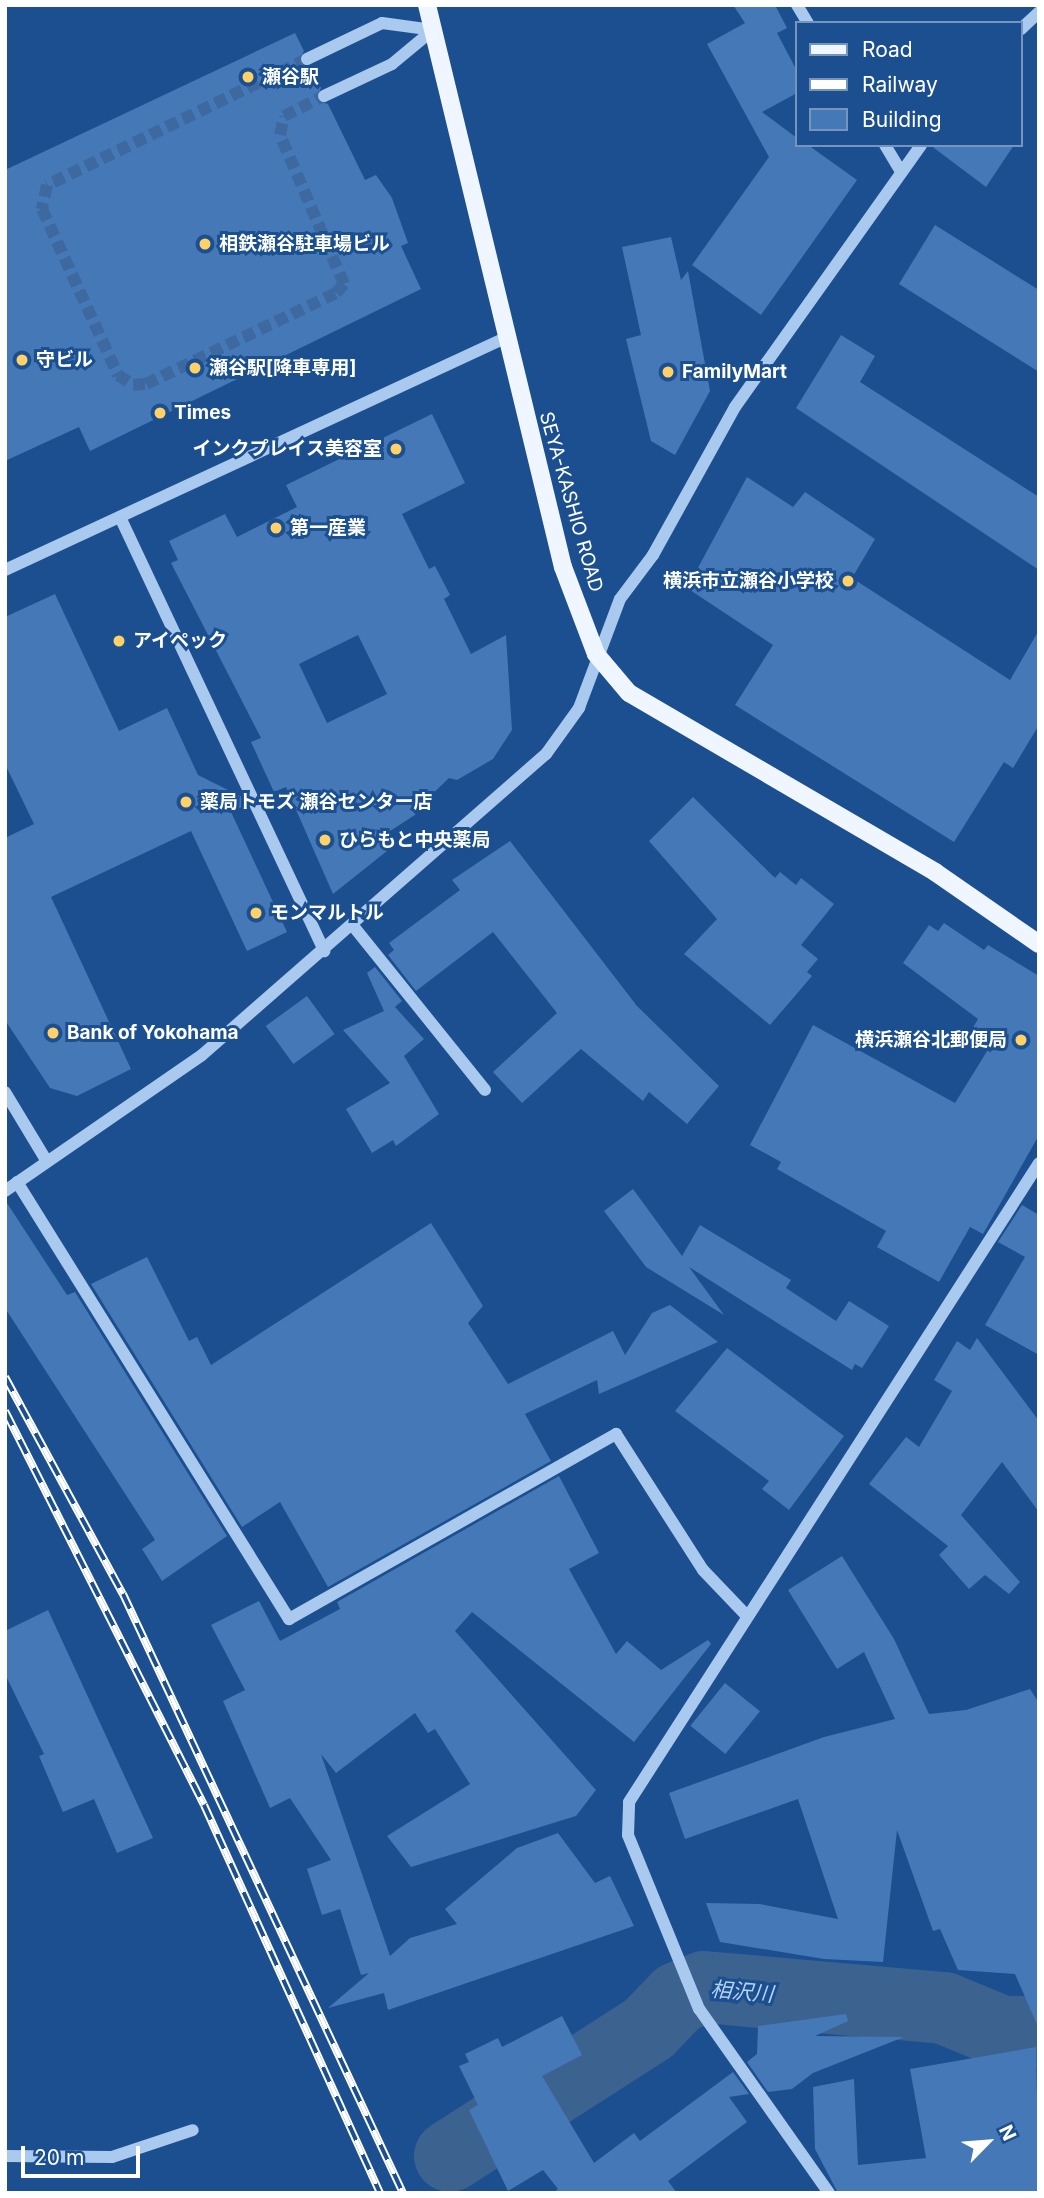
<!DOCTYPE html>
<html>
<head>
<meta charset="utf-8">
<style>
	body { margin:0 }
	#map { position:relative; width:1044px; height:2198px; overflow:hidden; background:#1b4f8f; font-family:Inter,"Noto Sans JP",sans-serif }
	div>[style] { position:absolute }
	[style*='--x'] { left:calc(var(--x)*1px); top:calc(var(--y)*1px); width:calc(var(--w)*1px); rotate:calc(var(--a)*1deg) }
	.river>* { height:72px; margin:-36px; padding:0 36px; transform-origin:36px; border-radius:36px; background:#3c6290 }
	.building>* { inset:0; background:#4478b7; transform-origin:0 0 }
	.minor-tunnel>* { height:12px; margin-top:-6px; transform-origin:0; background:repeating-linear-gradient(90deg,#3d69a0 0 12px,transparent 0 18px) }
	.minor>* { height:12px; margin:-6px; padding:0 6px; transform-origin:6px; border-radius:6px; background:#a9c9ee }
	.major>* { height:18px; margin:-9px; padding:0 9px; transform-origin:9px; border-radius:9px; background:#f0f6ff }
	.rail>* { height:8px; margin-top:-4px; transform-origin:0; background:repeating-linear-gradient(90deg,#1b4f8f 0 16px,#fff 0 32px); box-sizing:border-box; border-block:2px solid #fff }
	.dots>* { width:19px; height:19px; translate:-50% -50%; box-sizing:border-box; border:4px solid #1b4f8f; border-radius:50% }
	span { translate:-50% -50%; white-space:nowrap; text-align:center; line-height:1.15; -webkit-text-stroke:6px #1b4f8f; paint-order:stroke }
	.poi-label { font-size:19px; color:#fff; font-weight:700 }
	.left { translate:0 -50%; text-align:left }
	.right { translate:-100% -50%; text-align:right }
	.street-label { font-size:19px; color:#fff }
	.water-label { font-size:21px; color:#b5d3f5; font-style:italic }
	.frame { position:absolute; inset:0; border:7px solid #fff; pointer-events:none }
	.legend { position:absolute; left:795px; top:21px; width:228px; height:126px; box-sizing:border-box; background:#1b4f8f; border:2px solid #7695bc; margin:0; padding:9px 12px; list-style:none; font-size:21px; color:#fff }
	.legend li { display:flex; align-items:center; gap:14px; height:35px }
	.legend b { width:35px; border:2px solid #7695bc }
	.north { position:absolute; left:953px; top:2107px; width:70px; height:70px; -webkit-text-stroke:5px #1b4f8f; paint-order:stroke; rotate:65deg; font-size:19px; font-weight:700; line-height:28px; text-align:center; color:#fff }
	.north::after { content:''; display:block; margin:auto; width:24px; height:32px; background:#fff; clip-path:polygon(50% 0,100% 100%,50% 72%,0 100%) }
	.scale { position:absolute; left:21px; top:2146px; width:119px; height:32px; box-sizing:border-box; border:4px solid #fff; border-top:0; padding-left:9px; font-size:21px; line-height:24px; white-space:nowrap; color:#fff; -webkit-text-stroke:5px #1b4f8f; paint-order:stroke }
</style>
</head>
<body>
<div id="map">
	<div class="river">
		<i style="--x:450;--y:2156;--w:237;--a:-32.7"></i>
		<i style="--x:649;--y:2028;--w:42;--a:-46"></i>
		<i style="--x:678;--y:1998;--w:28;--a:-23"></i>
		<i style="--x:704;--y:1987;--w:241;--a:5"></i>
		<i style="--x:944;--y:2008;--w:63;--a:22.5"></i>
		<i style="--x:1002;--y:2032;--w:37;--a:0"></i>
	</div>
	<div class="building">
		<i style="clip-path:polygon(733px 5px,775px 5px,787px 28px,777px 33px,797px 71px,797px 93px,762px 112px,797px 138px,797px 145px,808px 145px,857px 180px,761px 315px,692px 265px,769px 157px,707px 44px,745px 23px)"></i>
		<i style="clip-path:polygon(295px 33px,304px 51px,299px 62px,311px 67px,321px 88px,316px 100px,328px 104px,365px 180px,376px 175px,392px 198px,408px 243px,401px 246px,421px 289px,90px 451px,79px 427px,5px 461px,5px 170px)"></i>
		<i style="clip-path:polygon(930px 145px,1014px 145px,986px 187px)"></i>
		<i style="clip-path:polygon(935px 225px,1039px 290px,1039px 372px,899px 284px)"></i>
		<i style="clip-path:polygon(671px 237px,681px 280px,688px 271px,710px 391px,675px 455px,651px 441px,626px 339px,641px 335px,622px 247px)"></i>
		<i style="clip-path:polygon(841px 335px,875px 356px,860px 382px,1039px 497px,1039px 570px,796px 408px)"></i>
		<i style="clip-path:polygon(evenodd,432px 414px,465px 483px,402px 514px,429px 569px,435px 566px,450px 595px,444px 599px,471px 654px,506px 635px,512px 730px,493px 759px,457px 780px,449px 778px,423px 803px,424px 809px,381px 837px,387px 851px,333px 894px,286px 787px,274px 792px,251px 742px,261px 738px,171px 563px,178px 560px,169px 541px,225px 514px,237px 537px,297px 507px,286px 485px,432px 414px,358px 635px,387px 694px,327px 723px,299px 664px,358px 635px)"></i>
		<i style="clip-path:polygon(747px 477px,793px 507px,805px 492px,875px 539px,852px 578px,1010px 680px,1039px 630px,1039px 725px,1013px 768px,1004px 762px,954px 842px,735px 705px,773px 645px,687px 588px)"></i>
		<i style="clip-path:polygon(55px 594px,119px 731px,167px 708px,198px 775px,242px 797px,246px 805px,231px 812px,287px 932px,247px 951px,191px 831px,51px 897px,131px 1069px,77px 1096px,50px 1088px,5px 1020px,5px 838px,34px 824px,5px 764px,5px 617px)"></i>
		<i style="clip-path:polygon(693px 797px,775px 878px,780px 872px,796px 885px,801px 878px,834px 904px,801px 945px,818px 959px,807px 972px,812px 976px,770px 1025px,684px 954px,717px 919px,649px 841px)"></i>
		<i style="clip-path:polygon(510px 841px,637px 1006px,719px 1086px,687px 1124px,649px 1092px,643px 1101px,581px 1049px,522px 1103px,493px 1072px,557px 1013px,493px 932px,416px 991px,388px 955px,394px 950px,389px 943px,460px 890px,452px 880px)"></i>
		<i style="clip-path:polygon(944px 923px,984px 950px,988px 945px,1039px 976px,1039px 1135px,983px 1234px,970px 1227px,939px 1282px,877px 1247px,886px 1231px,777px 1169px,781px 1162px,750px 1145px,813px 1025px,955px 1103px,989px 1048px,968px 1036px,978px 1019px,903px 963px,929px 925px,938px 931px)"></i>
		<i style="clip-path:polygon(375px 967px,402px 1001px,395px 1007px,424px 1039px,404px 1056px,439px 1114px,396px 1146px,393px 1140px,372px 1153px,346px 1109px,390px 1083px,343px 1030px,384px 1011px,367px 973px)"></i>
		<i style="left:307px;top:996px;width:47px;height:51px;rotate:54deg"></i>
		<i style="clip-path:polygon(633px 1189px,682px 1256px,700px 1225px,791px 1280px,786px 1288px,836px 1321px,849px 1301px,889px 1326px,862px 1368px,855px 1364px,852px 1370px,689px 1267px,724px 1315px,646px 1267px,604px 1211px)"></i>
		<i style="clip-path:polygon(5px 1200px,67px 1295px,75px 1292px,227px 1536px,162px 1581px,142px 1549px,155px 1540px,5px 1308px)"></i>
		<i style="clip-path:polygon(1022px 1205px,1039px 1215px,1039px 1355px,985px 1325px,1025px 1257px,998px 1242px)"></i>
		<i style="clip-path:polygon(431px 1223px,483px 1306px,468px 1323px,508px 1384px,613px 1331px,625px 1355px,652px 1313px,670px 1305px,718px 1342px,599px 1394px,597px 1380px,525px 1414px,551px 1461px,328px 1587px,280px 1502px,242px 1527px,91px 1284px,147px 1257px,189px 1341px,197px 1337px,211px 1365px)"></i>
		<i style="clip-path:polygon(977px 1338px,1039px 1421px,1039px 1512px,1002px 1462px,961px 1515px,1020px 1582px,1009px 1594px,985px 1575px,969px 1589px,939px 1555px,948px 1546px,869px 1484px,906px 1437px,919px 1447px,952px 1391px,934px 1380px,957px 1341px,970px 1350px)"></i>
		<i style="clip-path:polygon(727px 1348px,844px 1436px,789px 1510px,762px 1489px,769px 1481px,675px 1411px)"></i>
		<i style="clip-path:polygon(559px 1476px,599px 1553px,569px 1569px,616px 1654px,627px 1641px,661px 1670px,708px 1640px,711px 1644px,634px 1742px,472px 1612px,455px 1631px,596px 1790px,576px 1816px,411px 1867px,387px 1836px,470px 1784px,435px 1729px,428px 1733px,415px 1713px,336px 1773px,321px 1754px,390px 1956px,410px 1938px,457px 1924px,445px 1909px,517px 1848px,558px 1833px,595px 1883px,610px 1876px,634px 1926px,388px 2010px,384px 1993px,328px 2008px,369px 1973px,361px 1975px,340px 1909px,322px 1915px,307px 1869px,331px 1860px,290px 1798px,270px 1808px,223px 1701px,245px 1690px,211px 1625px,259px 1601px,280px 1641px,340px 1609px,337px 1602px)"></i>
		<i style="clip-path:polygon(842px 1556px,894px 1639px,929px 1714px,966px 1710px,1030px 1689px,1039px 1703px,1039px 2029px,1015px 1974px,958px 1970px,940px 1929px,933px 1931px,897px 1830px,883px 1962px,824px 1959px,720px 1942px,706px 1903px,760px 1904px,838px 1919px,798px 1799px,685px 1839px,669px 1793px,824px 1737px,895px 1719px,864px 1652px,837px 1669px,788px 1590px)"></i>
		<i style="clip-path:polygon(48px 1610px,153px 1838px,117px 1853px,94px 1799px,63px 1812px,39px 1756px,44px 1754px,5px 1674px,5px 1631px)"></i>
		<i style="left:725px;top:1683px;width:45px;height:55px;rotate:39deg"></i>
		<i style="clip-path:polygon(846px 2014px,848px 2021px,815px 2036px,904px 2037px,813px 2073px,792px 2089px,768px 2092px,747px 2062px,757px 2054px,758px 2026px)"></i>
		<i style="clip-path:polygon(562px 2016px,582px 2055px,542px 2076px,594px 2163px,634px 2133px,640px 2141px,733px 2072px,749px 2094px,729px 2097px,747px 2122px,668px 2181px,677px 2193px,553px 2193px,558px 2189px,543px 2170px,508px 2191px,469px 2110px,478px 2105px,459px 2066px,469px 2062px,465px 2054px,498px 2038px,502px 2047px)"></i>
		<i style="clip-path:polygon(1036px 2047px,1039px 2193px,838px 2193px,815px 2149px,813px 2087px,854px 2079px,858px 2165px,926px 2158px,910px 2069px)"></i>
	</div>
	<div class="minor-tunnel">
		<i style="--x:307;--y:59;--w:289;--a:154.1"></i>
		<i style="--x:47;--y:185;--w:25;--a:102"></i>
		<i style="--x:42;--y:209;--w:183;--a:65.4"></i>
		<i style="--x:118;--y:375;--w:18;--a:34"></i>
		<i style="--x:133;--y:385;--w:13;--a:-4"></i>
		<i style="--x:146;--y:384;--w:211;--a:-25.6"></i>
		<i style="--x:336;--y:293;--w:12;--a:-48"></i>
		<i style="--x:344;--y:284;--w:162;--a:-113.2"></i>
		<i style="--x:280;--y:135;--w:19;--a:-78"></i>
		<i style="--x:284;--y:116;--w:45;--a:-26.6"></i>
	</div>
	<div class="minor">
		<i style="--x:797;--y:5;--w:21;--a:59"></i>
		<i style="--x:1021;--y:29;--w:25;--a:-43"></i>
		<i style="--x:307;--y:59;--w:83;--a:-25.6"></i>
		<i style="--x:382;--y:23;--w:51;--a:7.8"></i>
		<i style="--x:324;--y:96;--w:75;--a:-25.2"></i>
		<i style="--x:392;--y:64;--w:53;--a:-39.7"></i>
		<i style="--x:885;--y:145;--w:31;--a:59"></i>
		<i style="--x:120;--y:517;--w:480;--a:64.8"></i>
		<i style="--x:5;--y:570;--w:551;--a:-24.89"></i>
		<i style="--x:354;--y:927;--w:209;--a:51.2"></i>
		<i style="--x:5;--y:1092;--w:79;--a:58.9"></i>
		<i style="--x:17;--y:1182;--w:515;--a:58.1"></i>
		<i style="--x:289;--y:1619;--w:376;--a:-29.5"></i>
		<i style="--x:616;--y:1434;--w:161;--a:57.4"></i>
		<i style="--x:703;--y:1570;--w:64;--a:46.3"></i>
		<i style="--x:5;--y:1191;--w:239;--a:-34.6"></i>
		<i style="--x:202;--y:1055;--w:457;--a:-41.2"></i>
		<i style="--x:546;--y:754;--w:57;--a:-54.3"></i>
		<i style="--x:579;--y:708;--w:116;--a:-69.4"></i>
		<i style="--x:620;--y:599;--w:55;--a:-53.1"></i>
		<i style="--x:653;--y:555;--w:169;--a:-61"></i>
		<i style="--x:735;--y:407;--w:321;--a:-54.6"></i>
		<i style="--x:5;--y:2156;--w:107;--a:0.5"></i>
		<i style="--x:112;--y:2157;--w:85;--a:-18.4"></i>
		<i style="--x:829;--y:2193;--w:225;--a:-125.2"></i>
		<i style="--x:699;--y:2009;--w:188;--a:-112.2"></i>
		<i style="--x:628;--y:1835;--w:33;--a:-88"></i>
		<i style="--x:629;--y:1802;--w:759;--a:-57.31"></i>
	</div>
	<div class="major">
		<i style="--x:427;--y:5;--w:578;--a:76.4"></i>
		<i style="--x:563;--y:567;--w:93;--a:69.2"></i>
		<i style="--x:596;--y:654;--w:51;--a:49.8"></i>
		<i style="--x:629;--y:693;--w:355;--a:30.3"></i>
		<i style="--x:935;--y:872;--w:126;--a:34.7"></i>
	</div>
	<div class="rail">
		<i style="--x:5;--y:1377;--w:247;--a:61.5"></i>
		<i style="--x:123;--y:1594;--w:661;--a:64.95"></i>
		<i style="--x:5;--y:1411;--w:441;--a:63.2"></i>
		<i style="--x:204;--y:1805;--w:426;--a:65.6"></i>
	</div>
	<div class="dots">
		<i style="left:248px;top:77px;background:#ffd166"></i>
		<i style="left:205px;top:244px;background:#ffd166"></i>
		<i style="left:22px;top:360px;background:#ffd166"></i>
		<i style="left:195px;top:368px;background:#ffd166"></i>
		<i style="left:668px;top:372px;background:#ffd166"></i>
		<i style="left:160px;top:413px;background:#ffd166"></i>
		<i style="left:396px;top:449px;background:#ffd166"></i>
		<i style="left:276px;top:528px;background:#ffd166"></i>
		<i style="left:848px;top:581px;background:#ffd166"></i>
		<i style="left:119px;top:641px;background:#ffd166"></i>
		<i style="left:186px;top:802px;background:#ffd166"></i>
		<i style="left:325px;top:840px;background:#ffd166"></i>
		<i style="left:256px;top:913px;background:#ffd166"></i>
		<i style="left:53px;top:1033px;background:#ffd166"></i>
		<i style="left:1021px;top:1040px;background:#ffd166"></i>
	</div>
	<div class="poi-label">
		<span class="left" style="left:262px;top:77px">瀬谷駅</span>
		<span class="left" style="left:219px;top:244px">相鉄瀬谷駐車場ビル</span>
		<span class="left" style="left:36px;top:360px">守ビル</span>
		<span class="left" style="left:209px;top:368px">瀬谷駅[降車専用]</span>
		<span class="left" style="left:682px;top:372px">FamilyMart</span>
		<span class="left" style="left:174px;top:413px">Times</span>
		<span class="right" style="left:382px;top:449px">インクプレイス美容室</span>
		<span class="left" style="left:290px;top:528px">第一産業</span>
		<span class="right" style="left:834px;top:581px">横浜市立瀬谷小学校</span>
		<span class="left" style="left:133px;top:641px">アイペック</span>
		<span class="left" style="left:200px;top:802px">薬局トモズ 瀬谷センター店</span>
		<span class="left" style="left:339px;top:840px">ひらもと中央薬局</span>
		<span class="left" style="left:270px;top:913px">モンマルトル</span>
		<span class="left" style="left:67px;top:1033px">Bank of Yokohama</span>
		<span class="right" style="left:1007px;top:1040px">横浜瀬谷北郵便局</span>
	</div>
	<div class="street-label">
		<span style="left:571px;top:502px;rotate:74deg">SEYA-KASHIO ROAD</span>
	</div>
	<div class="water-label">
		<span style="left:742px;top:1992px;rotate:5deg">相沢川</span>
	</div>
	<div class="frame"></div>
	<ul class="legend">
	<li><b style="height:9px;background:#f0f6ff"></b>Road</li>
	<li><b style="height:9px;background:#fff"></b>Railway</li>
	<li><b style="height:19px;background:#4478b7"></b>Building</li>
	</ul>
	<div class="north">N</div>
	<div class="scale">20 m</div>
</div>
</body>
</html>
